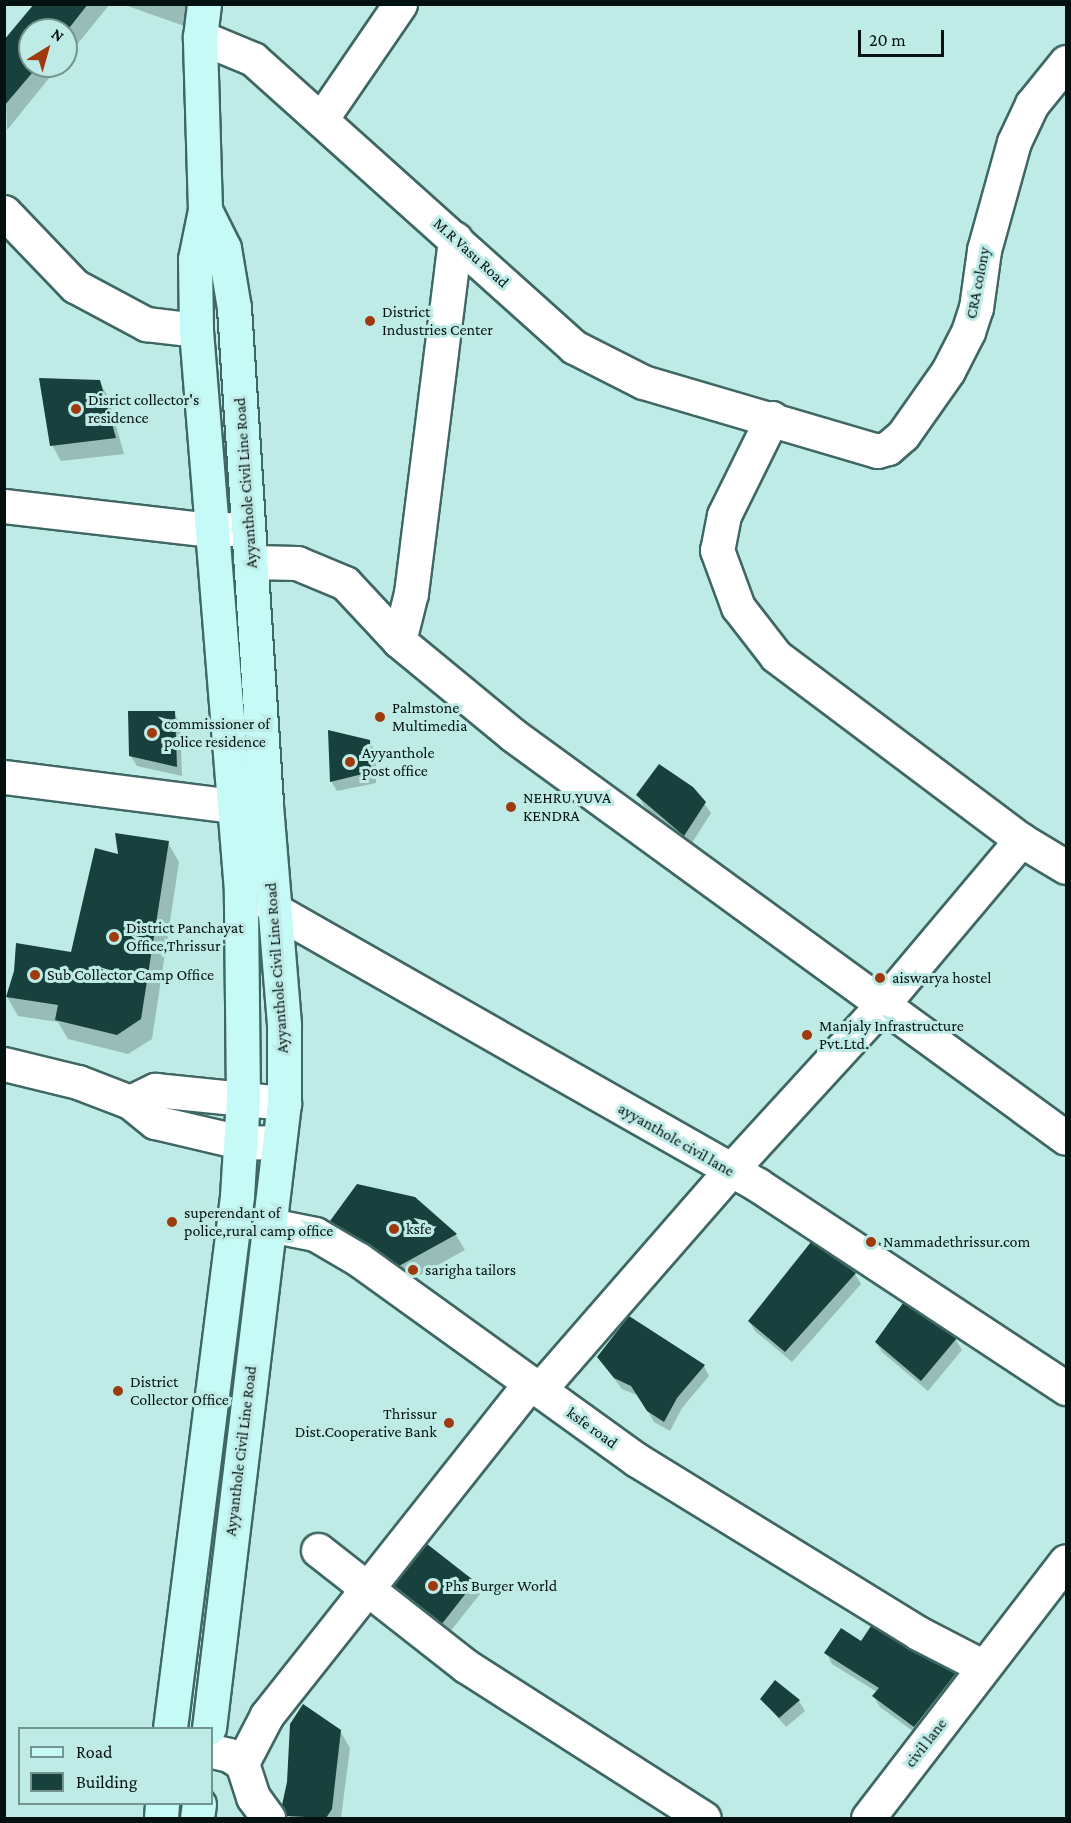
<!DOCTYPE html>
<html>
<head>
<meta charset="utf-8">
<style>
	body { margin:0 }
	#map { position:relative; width:1071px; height:1823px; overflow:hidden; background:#bfebe6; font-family:"Crimson Pro",serif }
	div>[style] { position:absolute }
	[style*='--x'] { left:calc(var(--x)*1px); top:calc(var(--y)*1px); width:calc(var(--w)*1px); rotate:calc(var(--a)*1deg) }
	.shadow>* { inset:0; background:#0003 }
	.building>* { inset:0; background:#18403d; transform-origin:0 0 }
	.roads { filter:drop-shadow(2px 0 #3f6764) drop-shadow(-2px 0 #3f6764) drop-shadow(0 2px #3f6764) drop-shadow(0 -2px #3f6764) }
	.minor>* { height:33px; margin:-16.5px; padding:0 16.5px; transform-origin:16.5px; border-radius:16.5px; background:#fff }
	.secondary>* { height:33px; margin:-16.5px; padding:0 16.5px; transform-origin:16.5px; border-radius:16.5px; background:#c6faf7 }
	.dots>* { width:16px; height:16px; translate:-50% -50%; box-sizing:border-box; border:3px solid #bfebe6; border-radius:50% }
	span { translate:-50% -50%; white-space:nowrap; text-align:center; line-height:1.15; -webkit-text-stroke:6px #bfebe6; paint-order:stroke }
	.street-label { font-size:16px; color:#031211 }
	.poi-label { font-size:16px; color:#031211 }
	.left { translate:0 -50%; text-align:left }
	.right { translate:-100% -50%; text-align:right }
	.frame { position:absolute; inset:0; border:6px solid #031211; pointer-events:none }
	.legend { position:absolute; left:18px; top:1727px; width:195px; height:78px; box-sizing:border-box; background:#bfebe6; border:2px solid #749491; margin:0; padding:8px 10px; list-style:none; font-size:18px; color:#031211 }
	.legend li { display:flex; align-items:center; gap:12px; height:30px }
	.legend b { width:30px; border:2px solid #749491 }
	.north { position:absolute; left:18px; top:18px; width:60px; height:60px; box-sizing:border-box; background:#bfebe6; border:2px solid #749491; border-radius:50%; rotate:37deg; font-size:16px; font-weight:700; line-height:24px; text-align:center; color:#031211 }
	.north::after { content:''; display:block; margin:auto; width:21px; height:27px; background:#9f3a0f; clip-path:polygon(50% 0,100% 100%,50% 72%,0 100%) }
	.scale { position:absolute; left:858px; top:30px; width:86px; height:27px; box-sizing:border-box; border:3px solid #031211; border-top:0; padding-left:8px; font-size:18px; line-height:21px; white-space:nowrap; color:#031211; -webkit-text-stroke:4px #bfebe6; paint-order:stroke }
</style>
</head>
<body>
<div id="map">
	<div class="shadow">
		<i style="clip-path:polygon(36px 4px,110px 4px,66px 58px,66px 30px,30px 30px,30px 66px,59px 66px,7px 130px,4px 42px)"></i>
		<i style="clip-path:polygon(122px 4px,199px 4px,187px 27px)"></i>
		<i style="clip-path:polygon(99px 381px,108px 397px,124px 454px,61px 461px,52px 445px)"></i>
		<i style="clip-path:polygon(174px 713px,180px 723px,182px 776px,137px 766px,130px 755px)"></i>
		<i style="clip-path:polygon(369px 742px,376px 752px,376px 783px,337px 791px,331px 781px)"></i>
		<i style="clip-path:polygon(638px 795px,704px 803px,711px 813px,690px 846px,644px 806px)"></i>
		<i style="clip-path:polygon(168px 843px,179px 862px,152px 1039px,128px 1054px,68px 1039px,58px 1022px,18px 1016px,7px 997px,72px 954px,120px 856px)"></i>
		<i style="clip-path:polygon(414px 1199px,456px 1235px,465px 1250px,409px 1281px,341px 1237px,332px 1221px)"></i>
		<i style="clip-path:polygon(855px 1274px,861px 1284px,792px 1362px,755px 1331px,749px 1321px)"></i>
		<i style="clip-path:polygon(956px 1340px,962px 1350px,928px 1391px,882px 1352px,876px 1342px)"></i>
		<i style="clip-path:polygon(598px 1357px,704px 1366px,709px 1376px,682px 1408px,670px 1431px,654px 1422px,639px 1396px,622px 1389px)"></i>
		<i style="clip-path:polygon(427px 1546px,474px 1583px,480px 1594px,449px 1633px,402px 1596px,395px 1586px)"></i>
		<i style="clip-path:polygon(861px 1643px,955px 1675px,961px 1685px,921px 1737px,880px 1707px,874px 1697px,877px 1692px,832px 1664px,826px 1653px)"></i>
		<i style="clip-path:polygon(762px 1699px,799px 1701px,805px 1711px,786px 1727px)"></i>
		<i style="clip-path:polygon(340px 1731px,350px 1748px,341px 1818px,290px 1818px,288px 1815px)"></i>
	</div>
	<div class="building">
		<i style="clip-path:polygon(34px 4px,88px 4px,66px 32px,30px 30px,30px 66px,38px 66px,4px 106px,4px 40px)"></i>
		<i style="clip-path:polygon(39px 378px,100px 380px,116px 438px,50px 446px)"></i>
		<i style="clip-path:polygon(128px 711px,175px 711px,177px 767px,129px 756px)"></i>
		<i style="clip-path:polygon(328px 730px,370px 740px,371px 772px,330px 782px)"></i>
		<i style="clip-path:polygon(659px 764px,693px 787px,706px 802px,684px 836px,636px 795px)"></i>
		<i style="clip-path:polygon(115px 833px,169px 841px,141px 1019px,117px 1035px,55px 1020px,58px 1005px,6px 997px,14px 971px,16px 943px,71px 952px,95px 848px,118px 854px)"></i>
		<i style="clip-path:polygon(357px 1184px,415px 1197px,457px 1234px,399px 1266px,330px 1221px)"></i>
		<i style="clip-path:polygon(811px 1242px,856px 1273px,785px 1352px,748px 1321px)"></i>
		<i style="clip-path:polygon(903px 1303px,957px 1338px,921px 1381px,875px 1342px)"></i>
		<i style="clip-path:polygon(629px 1316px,705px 1365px,677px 1398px,664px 1422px,647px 1411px,631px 1386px,614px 1378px,597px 1357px)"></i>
		<i style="left:427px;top:1544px;width:61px;height:53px;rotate:38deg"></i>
		<i style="clip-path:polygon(871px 1626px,956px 1673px,914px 1727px,872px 1696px,879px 1688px,824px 1653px,841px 1628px,861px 1641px)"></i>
		<i style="clip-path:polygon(775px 1680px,800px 1700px,779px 1718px,760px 1699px)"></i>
		<i style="clip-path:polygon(303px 1704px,341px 1730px,332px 1809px,326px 1818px,287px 1816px,282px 1805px,287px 1782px,290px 1724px)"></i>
	</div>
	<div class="roads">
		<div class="minor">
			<i style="--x:200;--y:37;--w:57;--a:22.5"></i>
			<i style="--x:253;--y:59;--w:431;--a:41.9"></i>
			<i style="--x:574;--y:347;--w:77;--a:26.9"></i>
			<i style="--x:643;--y:382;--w:244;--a:16.4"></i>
			<i style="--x:877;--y:451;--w:11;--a:-15"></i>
			<i style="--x:888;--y:448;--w:20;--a:-41"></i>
			<i style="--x:903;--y:435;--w:78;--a:-54.9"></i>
			<i style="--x:948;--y:371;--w:44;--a:-62.9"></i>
			<i style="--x:968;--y:332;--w:25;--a:-72"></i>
			<i style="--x:976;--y:308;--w:59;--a:-82.1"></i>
			<i style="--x:984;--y:250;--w:112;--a:-74.5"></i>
			<i style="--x:1014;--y:142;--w:42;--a:-64.7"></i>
			<i style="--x:1032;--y:104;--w:54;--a:-51"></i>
			<i style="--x:322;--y:118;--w:138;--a:-55.6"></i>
			<i style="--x:4;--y:212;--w:103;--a:46.2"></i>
			<i style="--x:75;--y:286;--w:81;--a:28.2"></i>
			<i style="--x:146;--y:324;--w:50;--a:6.8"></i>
			<i style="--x:772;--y:418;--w:108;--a:116.3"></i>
			<i style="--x:724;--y:515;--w:36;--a:101"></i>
			<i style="--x:717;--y:550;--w:61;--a:69.8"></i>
			<i style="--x:738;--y:607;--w:62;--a:52.2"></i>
			<i style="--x:776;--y:656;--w:306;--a:36.9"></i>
			<i style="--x:1021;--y:840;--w:52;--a:31"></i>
			<i style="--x:4;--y:506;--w:209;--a:6.6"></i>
			<i style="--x:212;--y:530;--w:36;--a:-3"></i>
			<i style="--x:251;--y:562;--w:46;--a:1.2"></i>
			<i style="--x:297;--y:563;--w:52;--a:22.6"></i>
			<i style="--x:345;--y:583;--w:79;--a:47"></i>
			<i style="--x:399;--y:641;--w:148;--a:39.5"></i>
			<i style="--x:513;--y:735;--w:684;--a:36.08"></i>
			<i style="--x:399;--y:641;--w:49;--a:-76"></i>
			<i style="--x:411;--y:593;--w:357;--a:-82.9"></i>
			<i style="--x:4;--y:777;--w:233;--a:7.2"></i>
			<i style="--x:273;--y:909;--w:558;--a:29.64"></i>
			<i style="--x:758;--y:1185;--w:369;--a:33.4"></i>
			<i style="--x:4;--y:1064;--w:76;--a:13.7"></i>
			<i style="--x:78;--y:1082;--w:56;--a:21"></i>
			<i style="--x:130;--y:1102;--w:32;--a:39"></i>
			<i style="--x:155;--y:1122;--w:87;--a:13.2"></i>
			<i style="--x:240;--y:1142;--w:39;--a:1"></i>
			<i style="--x:130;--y:1102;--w:28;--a:-26"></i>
			<i style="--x:155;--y:1090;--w:130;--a:5.8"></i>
			<i style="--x:270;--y:1225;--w:46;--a:11.3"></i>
			<i style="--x:315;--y:1234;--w:50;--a:30.2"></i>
			<i style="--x:358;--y:1259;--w:344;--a:35.8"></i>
			<i style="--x:637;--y:1460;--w:330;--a:31.6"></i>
			<i style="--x:918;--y:1633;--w:74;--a:27.3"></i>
			<i style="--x:539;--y:1390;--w:291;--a:-48.9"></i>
			<i style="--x:730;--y:1171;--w:225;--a:-47.5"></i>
			<i style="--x:882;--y:1005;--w:216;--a:-49.9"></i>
			<i style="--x:318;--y:1550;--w:188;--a:38.1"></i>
			<i style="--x:466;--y:1666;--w:282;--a:32.6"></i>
			<i style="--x:212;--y:1751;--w:17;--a:13"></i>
			<i style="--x:229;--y:1755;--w:15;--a:32"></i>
			<i style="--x:242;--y:1763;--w:36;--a:72"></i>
			<i style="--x:253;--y:1797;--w:26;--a:54"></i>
			<i style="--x:242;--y:1763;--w:54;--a:-62.5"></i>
			<i style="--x:267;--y:1715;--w:424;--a:-51.6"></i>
			<i style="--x:868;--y:1818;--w:324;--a:-52.4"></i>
		</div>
		<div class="secondary">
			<i style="--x:205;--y:210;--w:42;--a:63.4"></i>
			<i style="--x:224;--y:248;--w:61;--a:80.5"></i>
			<i style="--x:234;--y:308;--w:498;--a:86.3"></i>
			<i style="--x:266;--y:805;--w:221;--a:85.3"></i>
			<i style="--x:284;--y:1025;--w:78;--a:90"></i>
			<i style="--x:284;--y:1103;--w:629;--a:96.84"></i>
			<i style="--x:170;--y:1728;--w:536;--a:-82.82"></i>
			<i style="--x:237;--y:1196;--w:97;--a:-86.5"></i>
			<i style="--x:243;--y:1099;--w:208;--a:-90.6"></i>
			<i style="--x:241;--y:891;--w:563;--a:-94.59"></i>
			<i style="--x:196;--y:330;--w:71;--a:-90.8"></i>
			<i style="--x:195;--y:259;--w:50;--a:-78.5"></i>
			<i style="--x:205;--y:210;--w:173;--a:-91.7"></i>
			<i style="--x:200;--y:37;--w:33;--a:-83"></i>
			<i style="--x:161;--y:1818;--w:14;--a:-86"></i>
			<i style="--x:197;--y:1818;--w:14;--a:-82"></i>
		</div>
	</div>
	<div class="dots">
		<i style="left:370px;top:321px;background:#9f3a0f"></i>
		<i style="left:76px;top:409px;background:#9f3a0f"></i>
		<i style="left:380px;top:717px;background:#9f3a0f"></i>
		<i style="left:152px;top:733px;background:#9f3a0f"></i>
		<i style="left:350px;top:762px;background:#9f3a0f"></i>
		<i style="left:511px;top:807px;background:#9f3a0f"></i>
		<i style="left:114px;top:937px;background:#9f3a0f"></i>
		<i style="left:35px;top:975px;background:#9f3a0f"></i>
		<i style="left:880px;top:978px;background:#9f3a0f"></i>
		<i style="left:807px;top:1035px;background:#9f3a0f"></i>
		<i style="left:172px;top:1222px;background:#9f3a0f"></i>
		<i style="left:394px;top:1229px;background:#9f3a0f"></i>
		<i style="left:871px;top:1242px;background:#9f3a0f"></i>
		<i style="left:413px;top:1270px;background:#9f3a0f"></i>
		<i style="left:118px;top:1391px;background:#9f3a0f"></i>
		<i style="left:449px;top:1423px;background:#9f3a0f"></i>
		<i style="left:433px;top:1586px;background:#9f3a0f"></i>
	</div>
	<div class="street-label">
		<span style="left:471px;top:253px;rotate:42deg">M.R Vasu Road</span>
		<span style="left:978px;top:283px;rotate:-79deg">CRA colony</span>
		<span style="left:246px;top:483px;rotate:-94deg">Ayyanthole Civil Line Road</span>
		<span style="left:277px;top:968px;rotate:-94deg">Ayyanthole Civil Line Road</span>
		<span style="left:676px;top:1140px;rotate:30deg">ayyanthole civil lane</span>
		<span style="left:592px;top:1428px;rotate:36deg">ksfe road</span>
		<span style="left:241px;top:1451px;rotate:-83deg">Ayyanthole Civil Line Road</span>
		<span style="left:926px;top:1743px;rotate:-52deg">civil lane</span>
	</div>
	<div class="poi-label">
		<span class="left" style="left:382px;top:321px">District<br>Industries Center</span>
		<span class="left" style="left:88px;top:409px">Disrict collector's<br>residence</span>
		<span class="left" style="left:392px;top:717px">Palmstone<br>Multimedia</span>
		<span class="left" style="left:164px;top:733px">commissioner of<br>police residence</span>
		<span class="left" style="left:362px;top:762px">Ayyanthole<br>post office</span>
		<span class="left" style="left:523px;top:807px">NEHRU YUVA<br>KENDRA</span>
		<span class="left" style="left:126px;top:937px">District Panchayat<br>Office,Thrissur</span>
		<span class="left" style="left:47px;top:975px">Sub Collector Camp Office</span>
		<span class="left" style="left:892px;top:978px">aiswarya hostel</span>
		<span class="left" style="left:819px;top:1035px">Manjaly Infrastructure<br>Pvt.Ltd.</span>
		<span class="left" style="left:184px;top:1222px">superendant of<br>police,rural camp office</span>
		<span class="left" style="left:406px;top:1229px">ksfe</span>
		<span class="left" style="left:883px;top:1242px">Nammadethrissur.com</span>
		<span class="left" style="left:425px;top:1270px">sarigha tailors</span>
		<span class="left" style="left:130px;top:1391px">District<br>Collector Office</span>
		<span class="right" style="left:437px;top:1423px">Thrissur<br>Dist.Cooperative Bank</span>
		<span class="left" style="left:445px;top:1586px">Phs Burger World</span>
	</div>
	<div class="frame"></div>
	<ul class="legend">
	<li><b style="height:8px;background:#c6faf7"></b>Road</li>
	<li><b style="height:16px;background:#18403d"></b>Building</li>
	</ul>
	<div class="north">N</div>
	<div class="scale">20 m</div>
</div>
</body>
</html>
